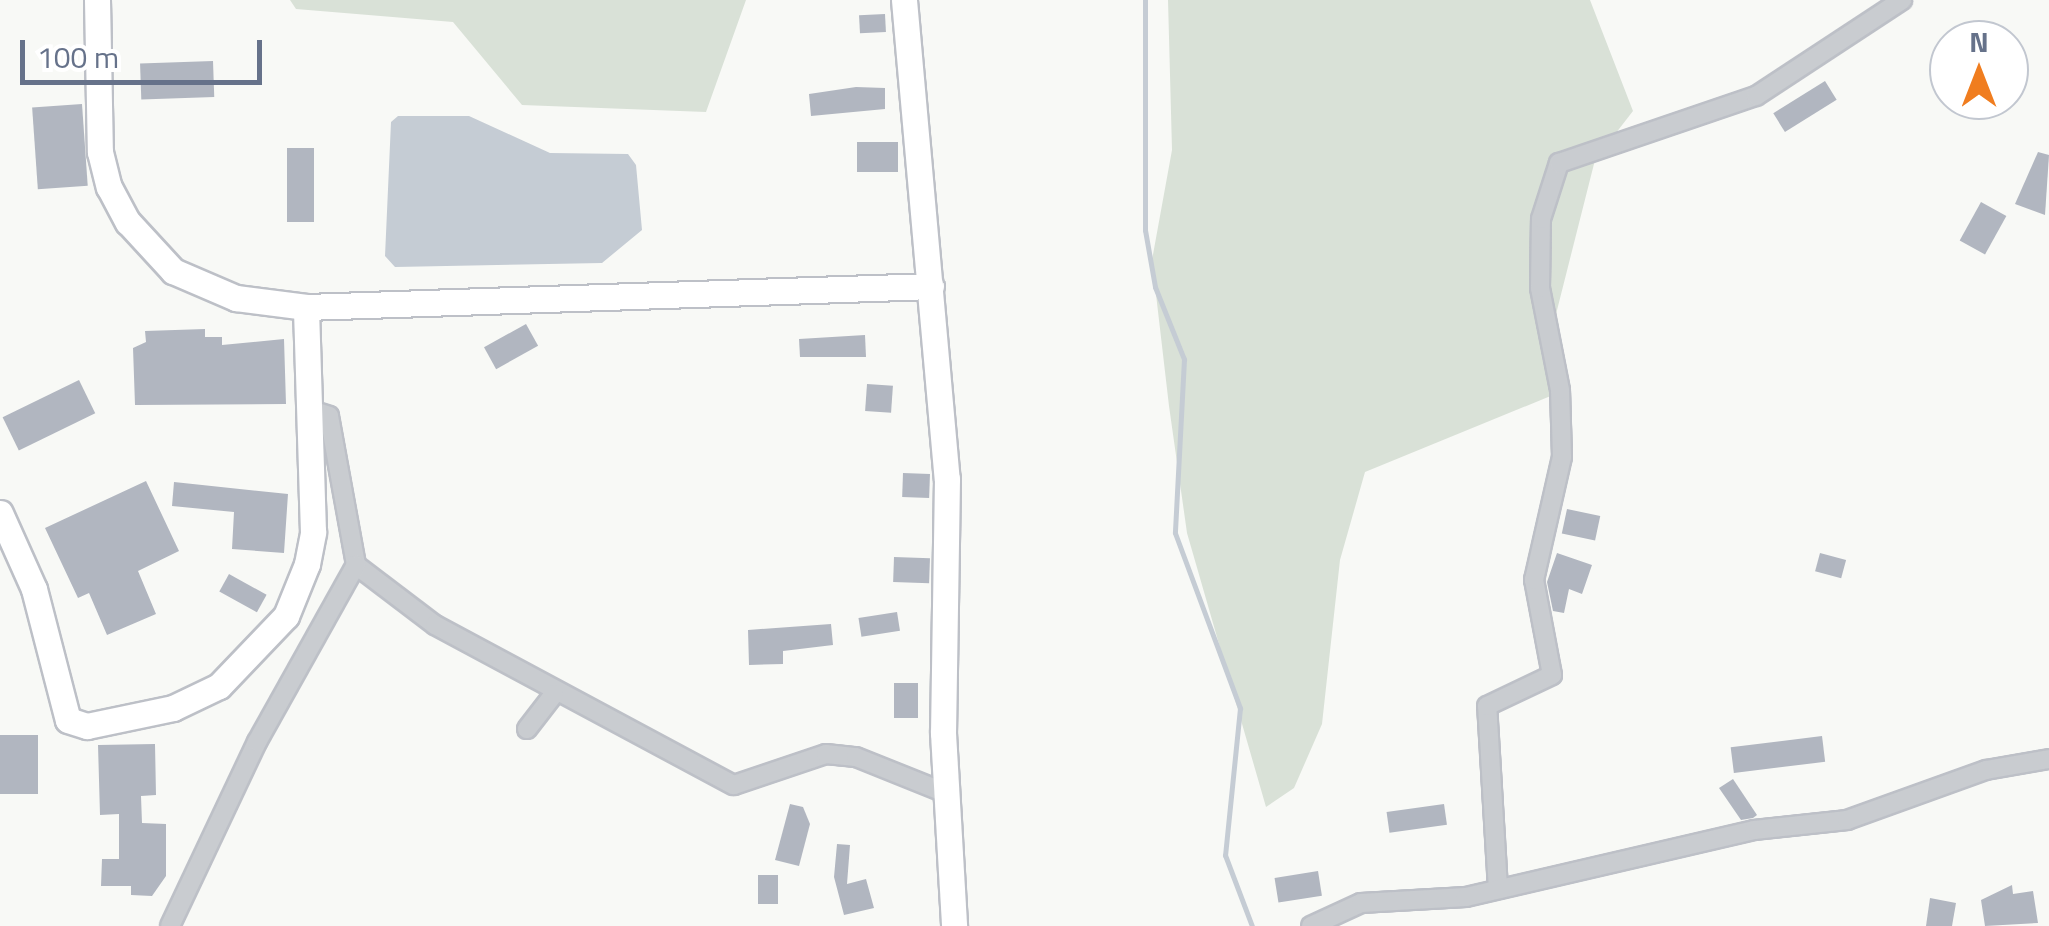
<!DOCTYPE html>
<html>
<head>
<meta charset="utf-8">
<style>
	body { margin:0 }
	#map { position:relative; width:2049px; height:926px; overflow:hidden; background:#f8f9f6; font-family:"Titillium Web",sans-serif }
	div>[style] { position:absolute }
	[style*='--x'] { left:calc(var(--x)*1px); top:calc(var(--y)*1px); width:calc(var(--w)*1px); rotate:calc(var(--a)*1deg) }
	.green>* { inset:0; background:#d9e1d7 }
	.water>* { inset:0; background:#c5ccd4 }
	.stream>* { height:5px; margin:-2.5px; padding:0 2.5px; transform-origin:2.5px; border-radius:2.5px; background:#c5ccd4 }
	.building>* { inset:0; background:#b1b6c0; transform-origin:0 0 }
	.roads { filter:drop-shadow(2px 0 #bdc0c7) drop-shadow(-2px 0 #bdc0c7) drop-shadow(0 2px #bdc0c7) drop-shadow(0 -2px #bdc0c7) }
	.street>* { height:18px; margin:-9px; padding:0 9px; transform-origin:9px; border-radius:9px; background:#c9ccd0 }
	.secondary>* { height:25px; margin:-12.5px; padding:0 12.5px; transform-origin:12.5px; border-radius:12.5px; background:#fff }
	span { translate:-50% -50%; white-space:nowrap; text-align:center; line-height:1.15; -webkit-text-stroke:10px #fff; paint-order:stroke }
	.north { position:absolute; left:1929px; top:20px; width:100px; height:100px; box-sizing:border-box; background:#fff; border:2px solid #c2c7d0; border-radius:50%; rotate:0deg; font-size:28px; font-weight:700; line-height:40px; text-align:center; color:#66728a }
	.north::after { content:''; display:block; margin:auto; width:35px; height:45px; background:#f07d1f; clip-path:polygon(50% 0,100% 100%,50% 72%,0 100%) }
	.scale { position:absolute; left:20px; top:40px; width:242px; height:45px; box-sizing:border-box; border:5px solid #66728a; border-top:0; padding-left:12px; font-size:30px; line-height:35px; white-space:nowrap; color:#66728a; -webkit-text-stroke:8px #fff; paint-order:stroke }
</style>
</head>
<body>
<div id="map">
	<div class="green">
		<i style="clip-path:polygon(290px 0,746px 0,706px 112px,522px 105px,453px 22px,296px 9px)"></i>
		<i style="clip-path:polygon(1168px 0,1590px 0,1633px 111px,1595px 160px,1552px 330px,1553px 395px,1365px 472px,1340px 560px,1322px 724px,1294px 788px,1266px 807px,1187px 533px,1169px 406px,1152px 260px,1172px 150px)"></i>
	</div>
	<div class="water">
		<i style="clip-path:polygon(398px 116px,469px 116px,550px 153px,628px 154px,636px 165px,642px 230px,602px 263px,395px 267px,385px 256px,391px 122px)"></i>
	</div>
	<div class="stream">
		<i style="--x:1145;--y:0;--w:230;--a:90"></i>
		<i style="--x:1145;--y:230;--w:58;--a:80"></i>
		<i style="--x:1155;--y:287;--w:78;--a:68.1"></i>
		<i style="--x:1184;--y:359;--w:174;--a:93"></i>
		<i style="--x:1175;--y:533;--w:187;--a:69.6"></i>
		<i style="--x:1240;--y:708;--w:148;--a:95.8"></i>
		<i style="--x:1225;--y:855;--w:76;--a:69.2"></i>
	</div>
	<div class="building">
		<i style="left:885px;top:14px;width:18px;height:26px;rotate:87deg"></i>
		<i style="left:213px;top:61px;width:36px;height:73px;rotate:88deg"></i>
		<i style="left:1825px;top:81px;width:22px;height:61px;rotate:58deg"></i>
		<i style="clip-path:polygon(856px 87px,885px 88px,885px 109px,811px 116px,809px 94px)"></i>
		<i style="left:82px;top:104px;width:82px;height:50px;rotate:86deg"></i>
		<i style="left:857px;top:142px;width:41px;height:30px"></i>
		<i style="left:314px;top:148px;width:74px;height:27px;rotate:90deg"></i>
		<i style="clip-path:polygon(2038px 152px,2049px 155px,2045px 215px,2015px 204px)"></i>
		<i style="left:1981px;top:202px;width:29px;height:44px;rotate:29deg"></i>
		<i style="left:526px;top:324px;width:25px;height:48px;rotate:61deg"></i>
		<i style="clip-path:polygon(205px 329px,205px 337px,222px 337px,222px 345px,284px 339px,286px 404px,135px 405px,133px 348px,146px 342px,145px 331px)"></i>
		<i style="clip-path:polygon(865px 335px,866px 357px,800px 357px,799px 339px)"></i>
		<i style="left:79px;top:380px;width:37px;height:85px;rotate:64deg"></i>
		<i style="left:867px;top:384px;width:26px;height:27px;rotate:4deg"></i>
		<i style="left:903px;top:473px;width:27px;height:24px;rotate:2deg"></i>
		<i style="clip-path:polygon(146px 481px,179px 551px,138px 571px,156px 614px,107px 635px,89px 593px,78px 598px,45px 528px)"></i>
		<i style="clip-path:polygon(174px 482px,288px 494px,284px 553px,232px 549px,234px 512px,172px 506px)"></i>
		<i style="left:1567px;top:509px;width:34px;height:25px;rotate:12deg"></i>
		<i style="clip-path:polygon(1557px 553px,1592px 565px,1582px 594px,1569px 589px,1564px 613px,1553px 611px,1547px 582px)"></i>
		<i style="left:1820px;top:553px;width:27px;height:19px;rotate:15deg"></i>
		<i style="left:894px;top:557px;width:36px;height:25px;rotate:2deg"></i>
		<i style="left:229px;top:574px;width:43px;height:20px;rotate:29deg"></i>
		<i style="left:897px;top:612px;width:19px;height:39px;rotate:81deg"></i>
		<i style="clip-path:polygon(831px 624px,833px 645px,783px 651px,783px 664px,749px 665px,748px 630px)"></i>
		<i style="left:894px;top:683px;width:24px;height:35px"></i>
		<i style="left:0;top:735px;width:38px;height:59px"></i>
		<i style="left:1822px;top:736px;width:26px;height:92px;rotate:83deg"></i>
		<i style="clip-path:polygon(155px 744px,156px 795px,141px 796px,142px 823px,166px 824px,166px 876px,152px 896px,131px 895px,131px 886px,101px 886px,102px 859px,119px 859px,119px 814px,100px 815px,98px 745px)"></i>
		<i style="clip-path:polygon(1733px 779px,1757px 815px,1753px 818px,1741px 820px,1719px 788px)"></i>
		<i style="clip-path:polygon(790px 804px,803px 807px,810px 824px,799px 866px,775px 860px)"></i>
		<i style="left:1444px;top:804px;width:21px;height:58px;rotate:82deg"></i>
		<i style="clip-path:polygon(837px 844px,850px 845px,847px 884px,866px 879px,874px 908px,844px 915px,834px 877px)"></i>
		<i style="left:1318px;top:871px;width:25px;height:44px;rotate:81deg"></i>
		<i style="left:758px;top:875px;width:20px;height:29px"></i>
		<i style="clip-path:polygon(2012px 885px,2013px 894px,2033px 891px,2038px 923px,1985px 926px,1981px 900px)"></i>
		<i style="clip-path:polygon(1930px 898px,1956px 903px,1952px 926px,1926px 926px)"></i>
	</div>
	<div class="roads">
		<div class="street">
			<i style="--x:311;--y:410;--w:19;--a:18"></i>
			<i style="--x:329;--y:416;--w:151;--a:79.7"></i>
			<i style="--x:356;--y:565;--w:99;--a:37.2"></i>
			<i style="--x:435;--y:625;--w:339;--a:28.2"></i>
			<i style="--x:734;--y:785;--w:97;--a:-18.6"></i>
			<i style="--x:826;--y:754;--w:30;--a:6"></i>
			<i style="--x:856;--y:757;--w:97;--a:21.8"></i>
			<i style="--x:527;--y:729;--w:44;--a:-52.4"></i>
			<i style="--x:1498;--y:889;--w:183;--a:-93.4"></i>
			<i style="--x:1487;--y:706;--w:72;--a:-25.5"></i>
			<i style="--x:1552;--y:675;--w:97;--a:-100.7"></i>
			<i style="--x:1534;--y:580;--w:126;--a:-77.2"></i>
			<i style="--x:1562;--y:457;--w:67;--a:-91.7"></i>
			<i style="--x:1560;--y:390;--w:104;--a:-101.1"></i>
			<i style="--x:1540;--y:288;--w:69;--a:-89.2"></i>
			<i style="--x:1541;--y:219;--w:59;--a:-72.2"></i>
			<i style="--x:1559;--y:163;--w:208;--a:-18.8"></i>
			<i style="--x:1756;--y:96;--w:175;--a:-33.3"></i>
			<i style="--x:170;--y:926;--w:204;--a:-64.7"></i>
			<i style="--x:257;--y:742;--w:203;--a:-60.8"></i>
			<i style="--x:1311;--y:926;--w:55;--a:-24.7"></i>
			<i style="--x:1361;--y:903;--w:105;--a:-3.3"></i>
			<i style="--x:1466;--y:897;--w:296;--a:-13.1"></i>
			<i style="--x:1754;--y:830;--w:94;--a:-6.1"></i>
			<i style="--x:1847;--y:820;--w:148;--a:-19.8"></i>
			<i style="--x:1986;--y:770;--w:64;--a:-9.9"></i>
		</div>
		<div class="secondary">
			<i style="--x:97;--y:0;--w:152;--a:88.9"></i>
			<i style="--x:100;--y:152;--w:36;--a:76"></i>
			<i style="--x:109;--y:187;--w:40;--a:62"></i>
			<i style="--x:128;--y:222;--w:67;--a:47.4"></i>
			<i style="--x:173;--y:271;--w:69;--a:23.2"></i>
			<i style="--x:236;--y:298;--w:71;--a:7.3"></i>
			<i style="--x:306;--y:307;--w:625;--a:-1.92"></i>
			<i style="--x:904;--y:0;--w:481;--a:84.9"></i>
			<i style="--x:947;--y:479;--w:254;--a:90.9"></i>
			<i style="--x:943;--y:733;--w:193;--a:86.7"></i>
			<i style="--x:0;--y:513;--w:83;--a:65.9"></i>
			<i style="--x:34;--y:589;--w:135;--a:75.5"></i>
			<i style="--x:68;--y:720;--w:20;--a:18"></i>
			<i style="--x:87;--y:726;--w:88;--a:-11.8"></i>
			<i style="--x:173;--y:708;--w:51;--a:-25.6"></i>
			<i style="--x:219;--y:686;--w:97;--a:-46.3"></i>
			<i style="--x:286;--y:616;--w:56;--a:-68"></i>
			<i style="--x:307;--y:564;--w:33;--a:-79"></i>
			<i style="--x:313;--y:532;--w:225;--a:-91.8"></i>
		</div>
	</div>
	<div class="north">N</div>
	<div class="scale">100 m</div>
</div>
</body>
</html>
